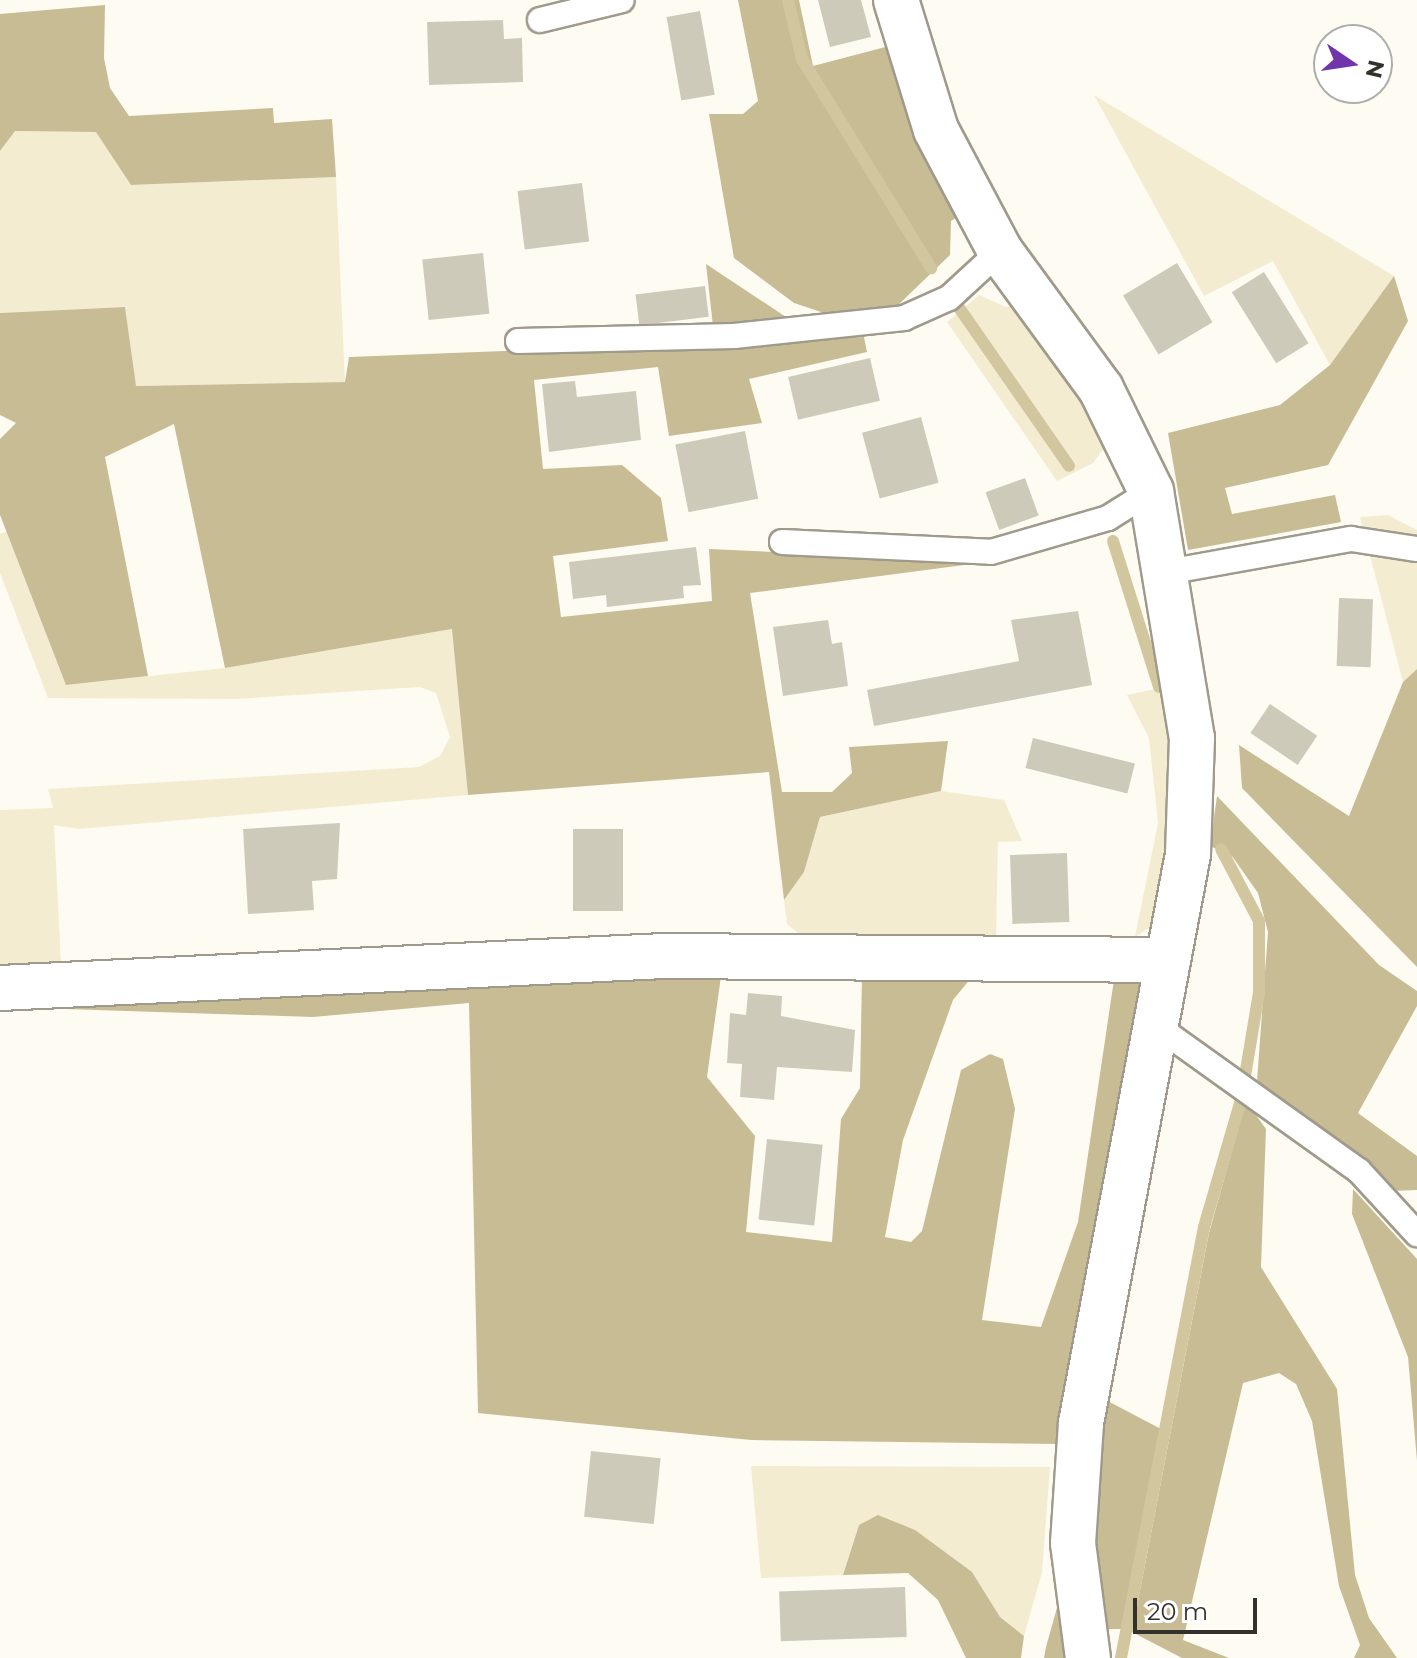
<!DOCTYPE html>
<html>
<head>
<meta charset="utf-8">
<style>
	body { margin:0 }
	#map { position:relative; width:1417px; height:1658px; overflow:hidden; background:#fefbf2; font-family:Montserrat,sans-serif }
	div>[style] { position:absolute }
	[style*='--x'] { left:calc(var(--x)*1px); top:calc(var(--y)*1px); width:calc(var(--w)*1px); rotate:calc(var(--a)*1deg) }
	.green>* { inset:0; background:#f4ecd1 }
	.forest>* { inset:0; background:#c8bc95 }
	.stream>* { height:12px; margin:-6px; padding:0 6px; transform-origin:6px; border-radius:6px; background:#d2c69f }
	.building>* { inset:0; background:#cecaba; transform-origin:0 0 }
	.roads { filter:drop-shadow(2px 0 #9f9a8b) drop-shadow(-2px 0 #9f9a8b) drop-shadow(0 2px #9f9a8b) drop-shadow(0 -2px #9f9a8b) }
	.service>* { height:24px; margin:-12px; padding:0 12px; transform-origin:12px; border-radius:12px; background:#fff }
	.minor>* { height:44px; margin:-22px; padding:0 22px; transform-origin:22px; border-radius:22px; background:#fff }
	span { translate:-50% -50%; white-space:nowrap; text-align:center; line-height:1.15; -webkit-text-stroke:6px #fff; paint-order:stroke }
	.north { position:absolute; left:1313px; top:24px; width:80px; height:80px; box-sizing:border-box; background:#fff; border:2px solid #adadaa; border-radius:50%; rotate:103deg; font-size:22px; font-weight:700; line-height:32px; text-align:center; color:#33312b }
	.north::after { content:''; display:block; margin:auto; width:28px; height:36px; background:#7035ab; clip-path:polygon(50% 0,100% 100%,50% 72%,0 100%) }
	.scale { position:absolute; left:1133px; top:1598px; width:124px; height:36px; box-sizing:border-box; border:4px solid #33312b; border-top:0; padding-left:10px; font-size:24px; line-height:28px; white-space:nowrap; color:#33312b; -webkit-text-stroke:6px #fff; paint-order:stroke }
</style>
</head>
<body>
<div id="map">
	<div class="green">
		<i style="clip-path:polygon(1094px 95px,1394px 276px,1330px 365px,1273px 261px,1204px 296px)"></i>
		<i style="clip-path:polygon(14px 131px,97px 132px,131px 185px,336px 177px,345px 382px,135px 386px,125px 307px,0 313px,0 151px)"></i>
		<i style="clip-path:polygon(979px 295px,1006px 307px,1021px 301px,1110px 440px,1093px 463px,1057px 481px,947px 322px)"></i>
		<i style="clip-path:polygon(1388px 515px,1417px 530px,1417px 669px,1403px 682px,1360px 517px)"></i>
		<i style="clip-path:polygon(7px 532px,66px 685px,225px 668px,453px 629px,468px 795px,79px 829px,54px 825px,61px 963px,0 976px,0 810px,53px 808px,48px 789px,419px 767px,440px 756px,450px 737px,436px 693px,420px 687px,236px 699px,48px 698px,0 573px,0 533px)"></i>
		<i style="clip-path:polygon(1169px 686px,1174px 829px,1159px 921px,1135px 937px,1158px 823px,1149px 738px,1127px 695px)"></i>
		<i style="clip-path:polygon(941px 791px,1004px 800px,1022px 841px,998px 842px,996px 941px,808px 941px,787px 924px,784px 900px,804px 872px,820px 817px)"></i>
		<i style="clip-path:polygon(751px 1466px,1050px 1467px,1042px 1572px,1024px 1636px,1000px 1617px,972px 1572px,859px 1525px,843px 1575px,761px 1578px)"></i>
	</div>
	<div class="forest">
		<i style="clip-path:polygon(738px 0,799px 0,813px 66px,893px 45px,961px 215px,951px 221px,950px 255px,895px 308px,824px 313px,794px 303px,734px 258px,709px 114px,743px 114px,758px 101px)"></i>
		<i style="clip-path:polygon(105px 5px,104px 58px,110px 88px,129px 116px,273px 108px,274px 123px,332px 119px,336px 177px,131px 185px,96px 132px,15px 131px,0 151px,0 14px)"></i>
		<i style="clip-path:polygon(706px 264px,789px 319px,713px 326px)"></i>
		<i style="clip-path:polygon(1394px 276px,1408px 321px,1328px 465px,1225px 488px,1232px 514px,1335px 495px,1341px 522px,1188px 550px,1168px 433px,1280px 405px,1330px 365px)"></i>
		<i style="clip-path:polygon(125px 307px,136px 386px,345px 382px,349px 357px,864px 337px,867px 352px,749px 379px,762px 423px,669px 436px,658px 367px,534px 380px,543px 469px,622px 465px,661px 498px,668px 541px,553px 556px,561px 617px,712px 601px,709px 549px,987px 562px,750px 593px,782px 792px,832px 792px,852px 773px,849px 747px,948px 741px,941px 791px,820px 817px,804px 872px,784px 900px,769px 772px,468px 795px,452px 629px,225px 668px,174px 424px,105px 457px,148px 676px,66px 685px,0 515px,0 439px,16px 423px,0 415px,0 313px)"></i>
		<i style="clip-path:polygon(1417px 669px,1417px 967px,1242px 788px,1239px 745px,1349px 816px,1403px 682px)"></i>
		<i style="clip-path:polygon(1217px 796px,1379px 965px,1417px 991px,1417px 1006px,1358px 1113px,1417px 1156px,1417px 1190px,1390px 1191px,1257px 1081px,1268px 932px,1258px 893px,1232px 856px,1210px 846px)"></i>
		<i style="clip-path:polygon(980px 967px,953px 1000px,903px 1140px,885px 1237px,911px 1242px,922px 1231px,961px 1070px,990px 1054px,1003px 1059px,1015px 1109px,982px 1320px,1041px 1327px,1078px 1222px,1115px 973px,1150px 978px,1061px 1444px,751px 1440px,478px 1413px,469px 1003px,313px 1017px,35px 1008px,722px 969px,707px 1077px,755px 1136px,746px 1232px,832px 1242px,841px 1119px,860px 1088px,862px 973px)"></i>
		<i style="clip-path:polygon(1246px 1101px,1266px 1129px,1261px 1267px,1337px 1389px,1355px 1575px,1369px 1618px,1397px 1658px,1354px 1658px,1360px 1645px,1339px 1586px,1312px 1421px,1296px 1384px,1279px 1373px,1243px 1383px,1183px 1640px,1229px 1658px,1182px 1658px,1132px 1632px,1209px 1233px)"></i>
		<i style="clip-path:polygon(1353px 1189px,1417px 1259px,1417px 1461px,1408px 1357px,1352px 1214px)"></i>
		<i style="clip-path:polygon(1100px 1397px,1161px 1429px,1121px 1629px,1099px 1629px,1092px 1586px)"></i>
		<i style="clip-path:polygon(878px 1515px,915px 1530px,972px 1572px,1000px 1617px,1024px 1636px,1021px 1658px,966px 1658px,938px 1600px,908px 1573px,843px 1575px,859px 1525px)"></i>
		<i style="clip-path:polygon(1060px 1597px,1071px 1658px,1044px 1658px,1046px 1647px)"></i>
	</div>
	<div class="stream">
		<i style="--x:788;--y:0;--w:61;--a:76.7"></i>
		<i style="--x:802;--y:59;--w:246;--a:58.3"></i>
		<i style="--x:960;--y:309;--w:191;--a:55.2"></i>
		<i style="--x:1113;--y:541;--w:153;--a:72.5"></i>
		<i style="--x:1121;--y:1658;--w:439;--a:-79.1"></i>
		<i style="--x:1204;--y:1227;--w:132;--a:-73.8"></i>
		<i style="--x:1241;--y:1100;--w:109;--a:-80.5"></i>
		<i style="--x:1259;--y:993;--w:72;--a:-90"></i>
		<i style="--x:1259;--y:921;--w:81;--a:-117.8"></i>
	</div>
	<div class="building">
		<i style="clip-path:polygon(818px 0,861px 0,871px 37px,830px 47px)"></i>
		<i style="left:700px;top:11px;width:85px;height:34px;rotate:80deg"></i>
		<i style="clip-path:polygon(503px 20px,504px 39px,522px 38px,523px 82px,429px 85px,427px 22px)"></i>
		<i style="left:582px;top:183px;width:59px;height:65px;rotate:83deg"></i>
		<i style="left:483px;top:253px;width:61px;height:61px;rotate:84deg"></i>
		<i style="left:1177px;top:263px;width:69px;height:63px;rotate:59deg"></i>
		<i style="left:1264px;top:272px;width:84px;height:38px;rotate:58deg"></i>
		<i style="left:705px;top:286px;width:31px;height:70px;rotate:83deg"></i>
		<i style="left:870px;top:358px;width:44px;height:84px;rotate:77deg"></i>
		<i style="clip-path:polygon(575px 381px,577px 397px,636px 391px,641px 440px,549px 452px,542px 384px)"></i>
		<i style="left:921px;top:417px;width:68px;height:61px;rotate:75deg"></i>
		<i style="left:745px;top:431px;width:69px;height:71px;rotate:79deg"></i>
		<i style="left:1025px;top:478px;width:40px;height:42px;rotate:70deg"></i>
		<i style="clip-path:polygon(696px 547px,701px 585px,683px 586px,684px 598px,607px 607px,606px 595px,573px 599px,569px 562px)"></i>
		<i style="left:1339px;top:598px;width:34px;height:68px;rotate:2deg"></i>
		<i style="clip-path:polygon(1078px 611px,1092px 685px,874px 726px,867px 690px,1019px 661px,1011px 620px)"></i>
		<i style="clip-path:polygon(828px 620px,832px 644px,842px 642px,848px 686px,783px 696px,773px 627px)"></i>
		<i style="left:1270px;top:704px;width:57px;height:35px;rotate:34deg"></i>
		<i style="left:1033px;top:738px;width:105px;height:31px;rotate:14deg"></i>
		<i style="clip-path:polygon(340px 823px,337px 879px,312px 881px,314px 910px,248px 914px,243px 829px)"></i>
		<i style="left:573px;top:829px;width:50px;height:82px"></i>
		<i style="left:1067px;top:853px;width:69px;height:57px;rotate:88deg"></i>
		<i style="clip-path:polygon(748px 993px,782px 996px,781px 1016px,855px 1030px,852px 1072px,777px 1067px,774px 1100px,740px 1097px,742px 1064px,727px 1063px,730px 1013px,746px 1015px)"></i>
		<i style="left:767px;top:1139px;width:56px;height:81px;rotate:6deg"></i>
		<i style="left:591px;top:1451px;width:70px;height:66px;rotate:6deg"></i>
		<i style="left:905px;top:1587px;width:50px;height:126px;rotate:88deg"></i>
	</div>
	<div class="roads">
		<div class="service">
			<i style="--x:540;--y:20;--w:84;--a:-13.7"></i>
			<i style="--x:518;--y:341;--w:216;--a:-1.3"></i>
			<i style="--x:734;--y:336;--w:171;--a:-6"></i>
			<i style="--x:904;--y:318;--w:49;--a:-24"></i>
			<i style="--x:949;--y:298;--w:69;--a:-42.7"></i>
			<i style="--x:782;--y:542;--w:209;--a:2.7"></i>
			<i style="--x:991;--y:552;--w:122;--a:-16.2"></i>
			<i style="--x:1108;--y:518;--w:51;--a:-32.1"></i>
			<i style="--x:1167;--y:572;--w:187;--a:-10.2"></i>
			<i style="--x:1351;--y:539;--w:67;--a:8.6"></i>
			<i style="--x:1155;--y:1025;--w:251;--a:35.6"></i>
			<i style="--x:1359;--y:1171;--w:86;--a:47.4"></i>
		</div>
		<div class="minor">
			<i style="--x:896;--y:0;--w:136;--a:72.9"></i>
			<i style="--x:936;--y:130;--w:137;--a:62.1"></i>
			<i style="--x:1000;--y:251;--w:171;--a:53.8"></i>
			<i style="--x:1101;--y:389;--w:114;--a:63.9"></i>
			<i style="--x:1151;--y:491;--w:250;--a:80.6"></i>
			<i style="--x:1192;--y:738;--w:116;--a:92"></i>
			<i style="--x:1188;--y:854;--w:579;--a:100.65"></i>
			<i style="--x:1081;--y:1423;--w:120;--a:93.8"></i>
			<i style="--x:1073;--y:1543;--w:116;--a:82.6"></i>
			<i style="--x:0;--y:988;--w:664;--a:-2.76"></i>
			<i style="--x:663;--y:956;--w:505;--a:0.45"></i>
		</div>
	</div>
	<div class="north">N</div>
	<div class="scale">20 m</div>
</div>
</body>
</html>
